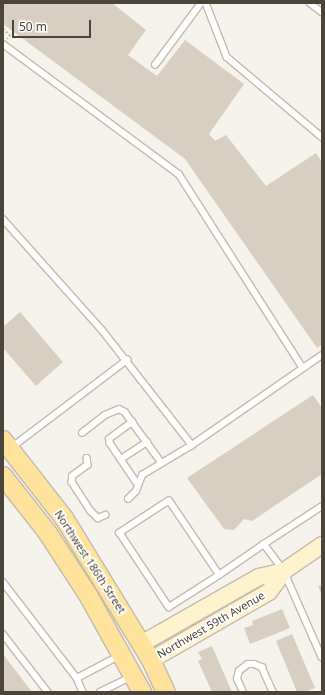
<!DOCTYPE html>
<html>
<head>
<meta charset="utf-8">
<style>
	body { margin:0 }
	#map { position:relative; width:325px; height:695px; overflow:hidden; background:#f6f3ec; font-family:"Noto Sans",sans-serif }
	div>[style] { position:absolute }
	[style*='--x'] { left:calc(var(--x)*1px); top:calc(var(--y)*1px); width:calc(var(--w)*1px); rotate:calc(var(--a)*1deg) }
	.building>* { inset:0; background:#d8cfc1 }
	.path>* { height:2px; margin-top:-1px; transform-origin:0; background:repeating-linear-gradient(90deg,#c4b79f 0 2px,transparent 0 4px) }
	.roads { filter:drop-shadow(1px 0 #c2bbae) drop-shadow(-1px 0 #c2bbae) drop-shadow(0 1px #c2bbae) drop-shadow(0 -1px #c2bbae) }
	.lane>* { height:5.5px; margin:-2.75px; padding:0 2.75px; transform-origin:2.75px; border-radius:2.75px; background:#fff }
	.secondary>* { height:16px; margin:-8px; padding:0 8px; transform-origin:8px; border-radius:8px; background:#fff3cd }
	.primary>* { height:18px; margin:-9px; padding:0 9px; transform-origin:9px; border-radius:9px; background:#ffe39c }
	span { translate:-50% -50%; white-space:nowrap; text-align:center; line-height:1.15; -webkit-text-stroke:3.5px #fff; paint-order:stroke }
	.street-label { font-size:11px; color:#4b4439 }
	.frame { position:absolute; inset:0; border:4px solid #4b4439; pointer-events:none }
	.scale { position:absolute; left:12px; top:20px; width:79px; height:18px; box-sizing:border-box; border:2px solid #4b4439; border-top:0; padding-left:5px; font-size:12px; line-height:14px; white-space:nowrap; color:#4b4439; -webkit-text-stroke:3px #fff; paint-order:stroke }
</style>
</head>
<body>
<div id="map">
	<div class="building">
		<i style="clip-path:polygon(3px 3px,112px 3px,146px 30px,128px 55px,157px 76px,185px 40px,244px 84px,209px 134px,215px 141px,226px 135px,266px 186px,316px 153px,322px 162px,322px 344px,317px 348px,185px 159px,3px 24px)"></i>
		<i style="clip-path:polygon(20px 312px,63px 362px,36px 386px,3px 348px,3px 327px)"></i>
		<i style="clip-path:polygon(313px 395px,322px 408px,322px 474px,252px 521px,244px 519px,234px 530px,224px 529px,187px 478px)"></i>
		<i style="clip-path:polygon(322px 585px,322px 596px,318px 586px)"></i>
		<i style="clip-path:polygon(282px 609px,290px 628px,250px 644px,244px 628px,253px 625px,252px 621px)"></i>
		<i style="clip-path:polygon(292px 634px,315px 688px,305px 692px,297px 692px,276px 641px)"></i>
		<i style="clip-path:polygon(212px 646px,232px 692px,212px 692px,198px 661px,202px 659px,198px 652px)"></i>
		<i style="clip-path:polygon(3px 654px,32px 692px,3px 692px)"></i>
	</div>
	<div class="path">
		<i style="--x:3;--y:29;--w:9;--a:41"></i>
		<i style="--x:10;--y:35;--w:5;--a:127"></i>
	</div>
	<div class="roads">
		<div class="lane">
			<i style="--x:206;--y:3;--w:58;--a:68.7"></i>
			<i style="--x:227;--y:57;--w:124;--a:40.1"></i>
			<i style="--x:310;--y:3;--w:15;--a:37"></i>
			<i style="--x:3;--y:44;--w:219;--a:36.5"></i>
			<i style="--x:179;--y:174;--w:230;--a:57.4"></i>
			<i style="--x:155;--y:65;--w:77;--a:-53.4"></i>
			<i style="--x:3;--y:219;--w:150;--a:48.2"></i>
			<i style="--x:103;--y:331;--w:145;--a:52"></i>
			<i style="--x:192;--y:445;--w:158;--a:-34.7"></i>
			<i style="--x:133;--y:422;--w:29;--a:144"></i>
			<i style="--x:110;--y:439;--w:4;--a:90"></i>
			<i style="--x:110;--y:443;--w:48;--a:56"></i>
			<i style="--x:82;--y:433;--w:29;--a:-38"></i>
			<i style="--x:105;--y:415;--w:15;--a:-23"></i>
			<i style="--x:119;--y:409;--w:7;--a:27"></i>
			<i style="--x:125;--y:412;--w:62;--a:54.2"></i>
			<i style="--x:11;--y:448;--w:146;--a:-37.2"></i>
			<i style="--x:87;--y:458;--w:7;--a:82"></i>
			<i style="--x:88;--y:465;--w:19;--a:144"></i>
			<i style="--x:73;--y:476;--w:6;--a:99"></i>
			<i style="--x:72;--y:482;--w:35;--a:57"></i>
			<i style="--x:91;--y:511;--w:10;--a:45"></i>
			<i style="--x:98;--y:518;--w:8;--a:-23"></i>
			<i style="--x:121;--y:459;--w:31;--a:-33"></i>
			<i style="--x:128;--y:499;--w:11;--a:-45"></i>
			<i style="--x:136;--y:491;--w:17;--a:-69"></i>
			<i style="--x:142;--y:475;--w:58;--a:-31"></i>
			<i style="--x:264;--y:544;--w:69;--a:-33.2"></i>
			<i style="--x:219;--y:575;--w:89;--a:-124"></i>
			<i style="--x:169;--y:501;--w:59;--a:146.9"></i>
			<i style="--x:120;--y:533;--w:89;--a:56.5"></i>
			<i style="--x:169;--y:607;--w:59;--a:-32.6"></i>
			<i style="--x:219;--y:575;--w:55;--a:-34.6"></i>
			<i style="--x:264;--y:544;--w:34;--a:53"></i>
			<i style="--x:284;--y:571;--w:94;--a:66.2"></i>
			<i style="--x:3;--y:582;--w:121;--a:52.4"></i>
			<i style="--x:77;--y:678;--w:15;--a:67"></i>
			<i style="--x:3;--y:634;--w:73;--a:52.2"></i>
			<i style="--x:77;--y:678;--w:47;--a:-27.6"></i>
			<i style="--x:100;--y:692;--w:34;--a:-26"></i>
			<i style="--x:243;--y:692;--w:14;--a:-115"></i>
			<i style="--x:237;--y:679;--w:8;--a:-76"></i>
			<i style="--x:239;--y:671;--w:11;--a:-38"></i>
			<i style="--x:248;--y:664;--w:6;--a:0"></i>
			<i style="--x:254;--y:664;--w:9;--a:21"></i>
			<i style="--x:262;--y:667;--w:27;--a:66"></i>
		</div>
		<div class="secondary">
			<i style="--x:141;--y:644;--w:136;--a:-29.6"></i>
			<i style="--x:259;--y:577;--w:26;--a:-13"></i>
			<i style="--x:284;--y:571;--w:46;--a:-34.4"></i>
			<i style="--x:151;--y:660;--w:136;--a:-30"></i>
			<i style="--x:269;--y:592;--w:26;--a:-54"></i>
		</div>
		<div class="primary">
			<i style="--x:3;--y:440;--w:99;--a:52"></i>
			<i style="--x:64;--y:518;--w:167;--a:58.5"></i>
			<i style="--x:151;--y:660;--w:35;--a:65"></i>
			<i style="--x:3;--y:476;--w:71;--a:51.8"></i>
			<i style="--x:47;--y:532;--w:75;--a:56.9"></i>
			<i style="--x:88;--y:595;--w:111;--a:60.9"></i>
		</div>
	</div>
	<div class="street-label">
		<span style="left:90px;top:562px;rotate:57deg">Northwest 186th Street</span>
		<span style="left:211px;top:625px;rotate:-30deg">Northwest 59th Avenue</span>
	</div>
	<div class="frame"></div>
	<div class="scale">50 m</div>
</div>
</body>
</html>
